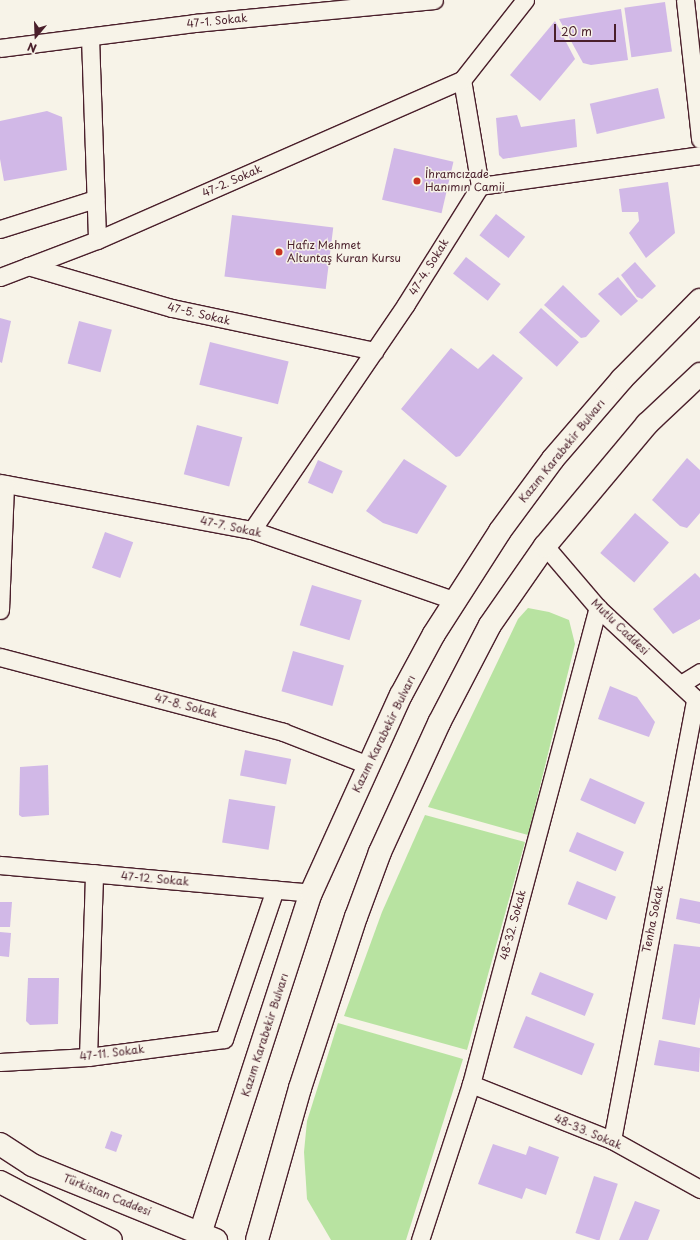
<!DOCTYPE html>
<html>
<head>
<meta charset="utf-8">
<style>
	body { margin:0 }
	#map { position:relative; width:700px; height:1240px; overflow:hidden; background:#f7f3e8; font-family:"Playpen Sans",sans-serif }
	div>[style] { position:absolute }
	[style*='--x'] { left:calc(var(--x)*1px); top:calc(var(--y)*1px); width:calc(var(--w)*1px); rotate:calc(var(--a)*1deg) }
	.green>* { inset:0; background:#b8e3a1 }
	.building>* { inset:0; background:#d1b8e7; transform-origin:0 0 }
	.roads { filter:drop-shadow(1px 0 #4a1f2b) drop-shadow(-1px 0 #4a1f2b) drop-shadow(0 1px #4a1f2b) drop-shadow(0 -1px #4a1f2b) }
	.street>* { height:17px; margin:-8.5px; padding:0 8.5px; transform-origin:8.5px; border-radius:8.5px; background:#f7f3e8 }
	.secondary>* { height:22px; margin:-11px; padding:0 11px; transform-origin:11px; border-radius:11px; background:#f7f3e8 }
	.dots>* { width:11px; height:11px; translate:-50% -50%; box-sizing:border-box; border:2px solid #f7f3e8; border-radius:50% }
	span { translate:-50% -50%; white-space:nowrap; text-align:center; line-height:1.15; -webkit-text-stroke:3px #f7f3e8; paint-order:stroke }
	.street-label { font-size:11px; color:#4a1f2b }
	.poi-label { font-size:11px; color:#4a1f2b }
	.left { translate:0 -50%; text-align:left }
	.north { position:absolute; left:16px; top:16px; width:40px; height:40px; -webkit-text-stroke:3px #f7f3e8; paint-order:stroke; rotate:199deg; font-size:11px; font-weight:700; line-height:16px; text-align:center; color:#4a1f2b }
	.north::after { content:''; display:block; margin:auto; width:14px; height:18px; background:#4a1f2b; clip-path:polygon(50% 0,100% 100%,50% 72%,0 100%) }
	.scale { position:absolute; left:554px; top:24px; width:62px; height:18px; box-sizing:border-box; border:2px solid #4a1f2b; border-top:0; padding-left:5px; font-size:12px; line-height:14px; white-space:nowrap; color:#4a1f2b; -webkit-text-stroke:3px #f7f3e8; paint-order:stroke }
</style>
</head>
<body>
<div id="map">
	<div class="green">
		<i style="clip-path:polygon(528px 608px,549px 612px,569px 620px,575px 644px,528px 835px,428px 807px,518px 619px)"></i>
		<i style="clip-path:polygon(425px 815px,525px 842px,467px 1050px,344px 1016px,382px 912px)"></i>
		<i style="clip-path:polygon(338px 1023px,463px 1059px,406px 1240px,331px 1240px,307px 1199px,304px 1152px,307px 1121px)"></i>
	</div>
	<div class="building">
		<i style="left:665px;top:2px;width:50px;height:41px;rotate:82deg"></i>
		<i style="clip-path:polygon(621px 9px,628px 60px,591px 65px,583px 63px,559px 19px)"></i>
		<i style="clip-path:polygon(555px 21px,575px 59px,540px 101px,510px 75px)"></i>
		<i style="left:658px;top:88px;width:31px;height:70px;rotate:77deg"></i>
		<i style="clip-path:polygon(47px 111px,62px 117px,67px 170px,4px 181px,0 159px,0 121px)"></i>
		<i style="clip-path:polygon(517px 115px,521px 127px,575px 119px,577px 147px,503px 159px,499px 155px,496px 118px)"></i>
		<i style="left:394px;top:148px;width:61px;height:53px;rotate:13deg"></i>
		<i style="clip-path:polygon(668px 182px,675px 233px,646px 258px,629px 233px,639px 221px,638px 212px,622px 212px,619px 189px)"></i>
		<i style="left:496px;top:214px;width:37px;height:27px;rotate:38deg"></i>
		<i style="left:232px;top:215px;width:102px;height:62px;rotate:7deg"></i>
		<i style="left:466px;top:257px;width:44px;height:21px;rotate:38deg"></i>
		<i style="clip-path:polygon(635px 262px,656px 286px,642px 299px,637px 297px,621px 275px)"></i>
		<i style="clip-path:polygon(618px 277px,638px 301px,621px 316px,598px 294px)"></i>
		<i style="clip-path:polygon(563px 285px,600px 321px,586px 337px,581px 338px,544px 305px)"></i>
		<i style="left:541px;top:308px;width:51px;height:33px;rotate:42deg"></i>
		<i style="clip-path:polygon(0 318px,11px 321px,2px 363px,0 362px)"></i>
		<i style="left:79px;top:321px;width:34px;height:44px;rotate:15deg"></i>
		<i style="left:210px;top:342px;width:81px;height:44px;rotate:14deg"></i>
		<i style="clip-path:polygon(451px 348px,478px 369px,493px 354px,523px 378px,460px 456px,456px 457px,401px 409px)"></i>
		<i style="left:197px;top:425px;width:47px;height:51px;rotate:15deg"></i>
		<i style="clip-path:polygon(687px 458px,700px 470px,700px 513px,687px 528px,680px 526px,652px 500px)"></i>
		<i style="clip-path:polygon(404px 459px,447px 486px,417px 534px,383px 523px,366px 511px)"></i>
		<i style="left:318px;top:460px;width:27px;height:25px;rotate:24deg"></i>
		<i style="left:635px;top:513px;width:45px;height:53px;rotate:41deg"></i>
		<i style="left:105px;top:532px;width:30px;height:38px;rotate:20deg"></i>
		<i style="clip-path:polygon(695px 573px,700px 578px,700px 619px,673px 634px,653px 609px)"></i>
		<i style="left:312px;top:585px;width:52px;height:42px;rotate:17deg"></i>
		<i style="left:293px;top:651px;width:53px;height:42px;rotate:16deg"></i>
		<i style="clip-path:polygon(610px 686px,637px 697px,655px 722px,649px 737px,598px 719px)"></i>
		<i style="left:245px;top:750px;width:47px;height:26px;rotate:11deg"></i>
		<i style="clip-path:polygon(48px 765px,49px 815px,22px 817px,19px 815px,20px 767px)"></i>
		<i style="left:590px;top:778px;width:60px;height:24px;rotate:24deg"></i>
		<i style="left:229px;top:799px;width:47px;height:44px;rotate:9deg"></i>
		<i style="left:577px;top:832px;width:51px;height:21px;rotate:23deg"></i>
		<i style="left:577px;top:881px;width:42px;height:25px;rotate:22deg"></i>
		<i style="clip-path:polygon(680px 898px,700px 902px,700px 924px,676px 919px)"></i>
		<i style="clip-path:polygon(0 902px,12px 902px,10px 927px,0 927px)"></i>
		<i style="clip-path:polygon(0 932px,11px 933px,9px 957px,0 956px)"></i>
		<i style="clip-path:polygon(674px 944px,700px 947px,700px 997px,695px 1025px,662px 1019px)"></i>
		<i style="left:540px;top:972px;width:58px;height:24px;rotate:22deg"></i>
		<i style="clip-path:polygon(28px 978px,59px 978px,58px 1024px,30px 1025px,26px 1021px)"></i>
		<i style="left:526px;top:1016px;width:74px;height:34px;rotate:22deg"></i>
		<i style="clip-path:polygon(659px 1040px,700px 1048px,699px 1072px,654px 1065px)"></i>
		<i style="left:111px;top:1131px;width:12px;height:18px;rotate:20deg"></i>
		<i style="clip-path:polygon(493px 1144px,526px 1155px,529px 1146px,559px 1157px,546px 1195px,526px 1188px,522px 1199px,478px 1184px)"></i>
		<i style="left:594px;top:1176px;width:25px;height:60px;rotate:18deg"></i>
		<i style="clip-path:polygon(635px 1201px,660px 1210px,648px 1240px,619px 1240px)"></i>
	</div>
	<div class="roads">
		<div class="street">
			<i style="--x:685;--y:0;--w:140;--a:83.8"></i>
			<i style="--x:90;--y:37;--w:203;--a:88"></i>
			<i style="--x:0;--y:48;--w:197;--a:-7.3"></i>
			<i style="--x:195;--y:23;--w:240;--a:-5.5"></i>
			<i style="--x:480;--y:186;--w:108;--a:-99.6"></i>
			<i style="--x:462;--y:80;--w:102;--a:-51.8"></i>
			<i style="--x:0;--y:229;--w:100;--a:-17.5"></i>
			<i style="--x:28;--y:266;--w:150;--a:16.3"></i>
			<i style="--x:172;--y:308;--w:207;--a:12"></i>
			<i style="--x:0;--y:277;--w:104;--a:-20.9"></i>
			<i style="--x:97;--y:240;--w:399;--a:-23.7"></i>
			<i style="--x:0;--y:483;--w:256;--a:10.6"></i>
			<i style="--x:252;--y:530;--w:213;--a:19.2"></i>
			<i style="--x:252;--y:530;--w:273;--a:-55.7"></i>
			<i style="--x:406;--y:304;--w:139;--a:-57.9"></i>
			<i style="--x:480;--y:186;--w:222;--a:-8"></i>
			<i style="--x:545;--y:546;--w:82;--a:49.5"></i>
			<i style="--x:598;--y:608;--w:139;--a:43"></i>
			<i style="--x:0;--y:610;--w:126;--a:-87.7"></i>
			<i style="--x:0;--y:657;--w:293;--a:14.8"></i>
			<i style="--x:283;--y:732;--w:91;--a:21.2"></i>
			<i style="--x:681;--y:684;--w:22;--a:-32"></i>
			<i style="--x:0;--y:865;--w:312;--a:5.1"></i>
			<i style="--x:88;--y:1057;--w:184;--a:-88.1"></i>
			<i style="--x:0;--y:1062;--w:88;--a:-3.3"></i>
			<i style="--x:88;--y:1057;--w:137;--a:-7.5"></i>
			<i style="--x:224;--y:1039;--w:158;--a:-71.2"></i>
			<i style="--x:471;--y:1084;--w:152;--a:21.7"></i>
			<i style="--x:612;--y:1140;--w:101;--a:29.1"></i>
			<i style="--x:612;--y:1140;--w:449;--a:-79.3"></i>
			<i style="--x:420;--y:1240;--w:164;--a:-71.9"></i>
			<i style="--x:471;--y:1084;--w:493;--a:-75.1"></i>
		</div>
		<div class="secondary">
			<i style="--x:0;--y:1144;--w:38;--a:33"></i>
			<i style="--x:32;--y:1165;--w:199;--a:22.2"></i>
			<i style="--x:0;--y:1182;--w:125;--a:27.6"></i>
			<i style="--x:198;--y:1240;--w:365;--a:-72"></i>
			<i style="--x:311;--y:893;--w:217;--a:-65.6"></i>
			<i style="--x:401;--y:695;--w:69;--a:-61.6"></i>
			<i style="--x:434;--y:634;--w:122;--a:-57.3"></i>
			<i style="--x:500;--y:531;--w:89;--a:-53.6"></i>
			<i style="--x:553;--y:459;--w:106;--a:-49.2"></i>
			<i style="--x:622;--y:379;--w:111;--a:-45.4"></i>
			<i style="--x:257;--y:1240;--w:158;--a:-74.2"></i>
			<i style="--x:300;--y:1088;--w:180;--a:-71.9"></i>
			<i style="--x:356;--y:917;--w:69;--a:-69.7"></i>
			<i style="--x:380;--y:852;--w:142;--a:-65.4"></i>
			<i style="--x:439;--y:723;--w:110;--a:-62.5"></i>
			<i style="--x:490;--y:625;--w:96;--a:-55.2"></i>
			<i style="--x:545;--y:546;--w:159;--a:-50.1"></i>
			<i style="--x:647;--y:424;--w:73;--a:-43.3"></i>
		</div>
	</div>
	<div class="dots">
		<i style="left:417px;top:181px;background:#c8321e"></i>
		<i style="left:279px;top:252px;background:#c8321e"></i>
	</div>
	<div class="street-label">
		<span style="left:217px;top:21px;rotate:-6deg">47-1. Sokak</span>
		<span style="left:232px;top:181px;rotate:-24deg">47-2. Sokak</span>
		<span style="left:429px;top:267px;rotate:-58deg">47-4. Sokak</span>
		<span style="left:199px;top:314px;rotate:13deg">47-5. Sokak</span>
		<span style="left:562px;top:451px;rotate:-51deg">Kazım Karabekir Bulvarı</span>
		<span style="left:231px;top:527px;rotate:12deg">47-7. Sokak</span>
		<span style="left:620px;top:627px;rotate:44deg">Mutlu Caddesi</span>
		<span style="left:186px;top:706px;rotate:15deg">47-8. Sokak</span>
		<span style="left:384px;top:734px;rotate:-64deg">Kazım Karabekir Bulvarı</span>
		<span style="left:155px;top:879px;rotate:5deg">47-12. Sokak</span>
		<span style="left:653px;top:919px;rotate:-79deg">Tenha Sokak</span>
		<span style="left:513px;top:925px;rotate:-75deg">48-32. Sokak</span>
		<span style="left:265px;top:1035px;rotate:-72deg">Kazım Karabekir Bulvarı</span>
		<span style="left:112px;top:1053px;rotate:-7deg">47-11. Sokak</span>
		<span style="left:588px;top:1132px;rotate:23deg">48-33. Sokak</span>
		<span style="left:107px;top:1195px;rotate:22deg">Türkistan Caddesi</span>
	</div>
	<div class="poi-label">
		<span class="left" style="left:425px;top:181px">İhramcızade<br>Hanımın Camii</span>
		<span class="left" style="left:287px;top:252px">Hafız Mehmet<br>Altuntaş Kuran Kursu</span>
	</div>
	<div class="north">N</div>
	<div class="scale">20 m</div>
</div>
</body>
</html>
